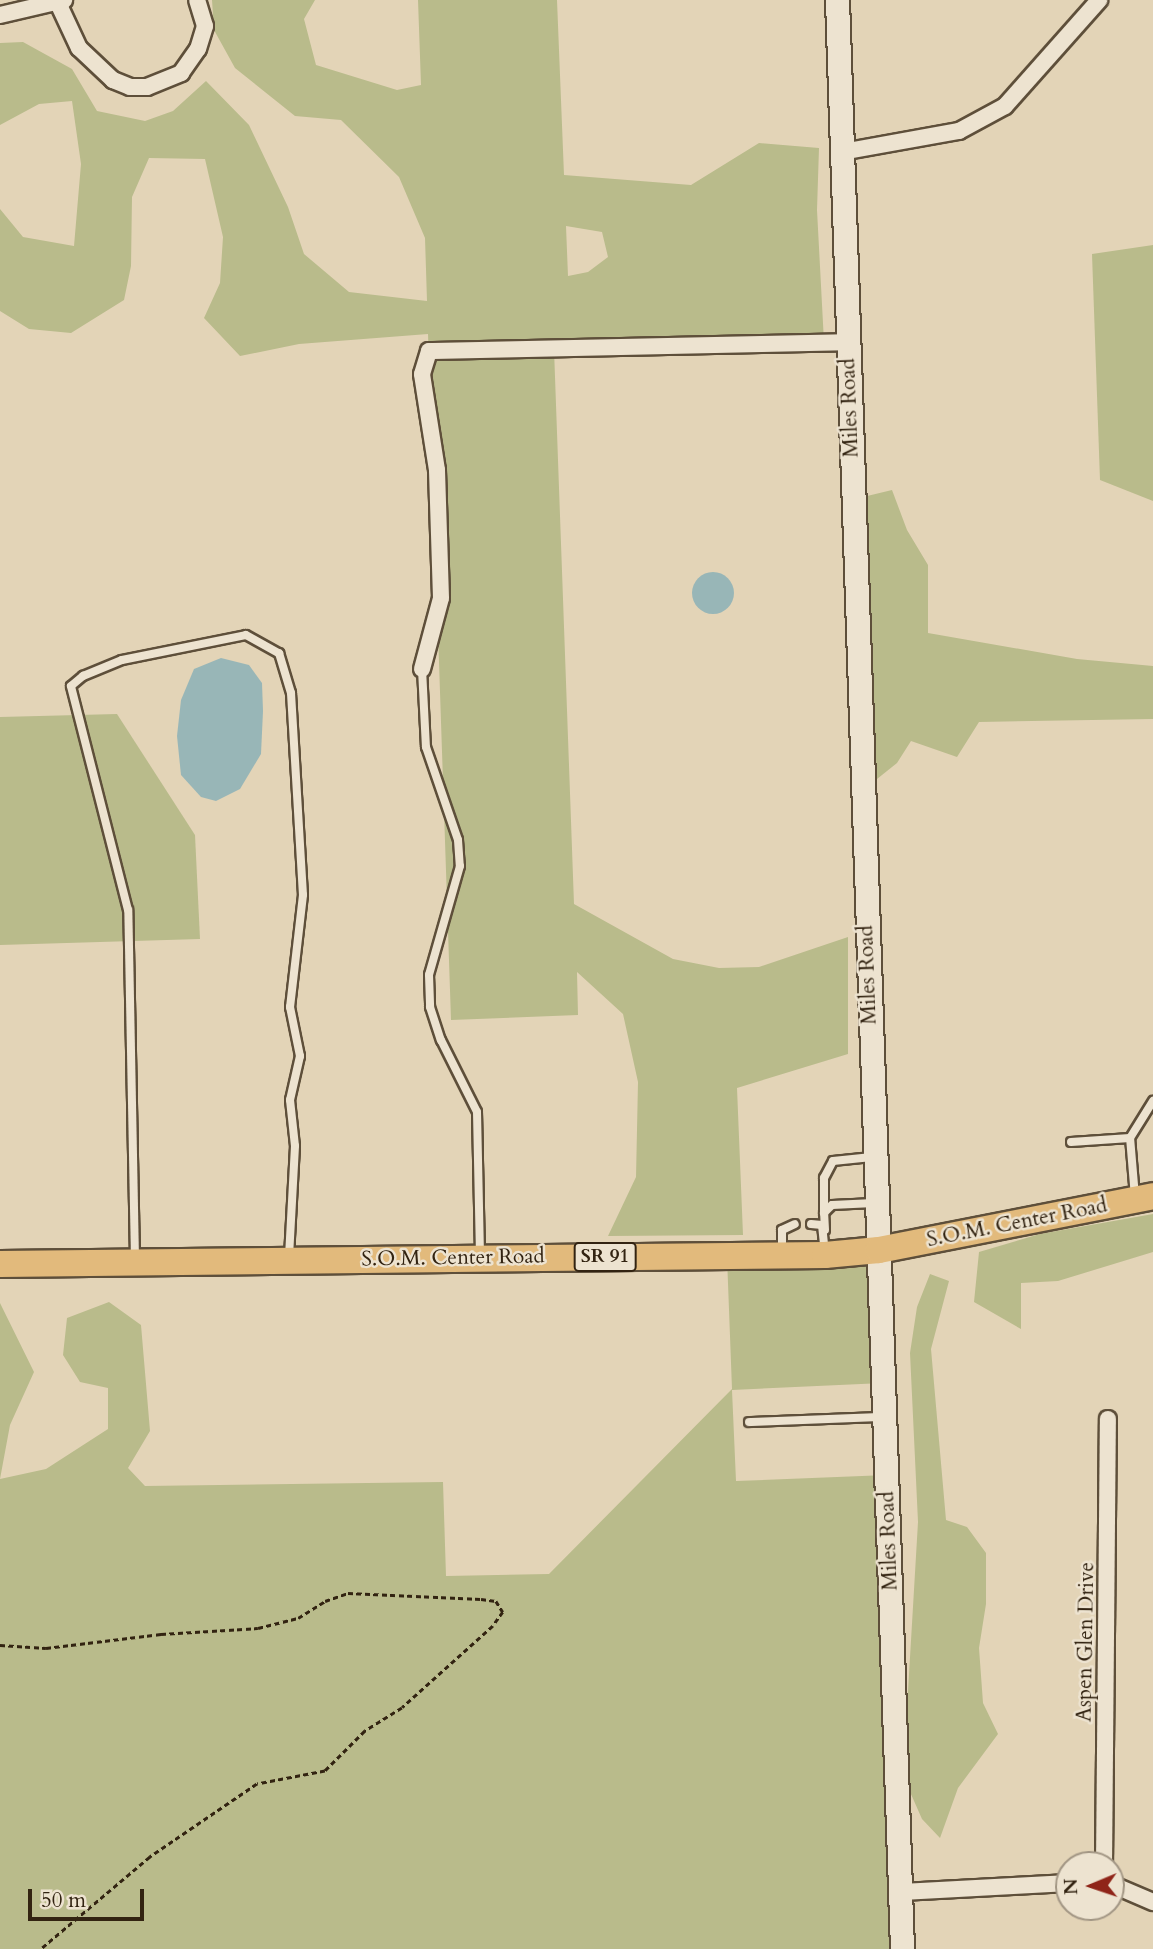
<!DOCTYPE html>
<html>
<head>
<meta charset="utf-8">
<style>
	body { margin:0 }
	#map { position:relative; width:1153px; height:1949px; overflow:hidden; background:#e3d4b7; font-family:Cardo,serif }
	div>[style] { position:absolute }
	[style*='--x'] { left:calc(var(--x)*1px); top:calc(var(--y)*1px); width:calc(var(--w)*1px); rotate:calc(var(--a)*1deg) }
	.green>* { inset:0; background:#b9bb8b }
	.water>* { inset:0; background:#98b6b7 }
	.round { border-radius:50% }
	.path>* { height:2.5px; margin-top:-1.25px; transform-origin:0; background:repeating-linear-gradient(90deg,#322311 0 5px,transparent 0 8.5px) }
	.roads { filter:drop-shadow(2px 0 #5e4f3a) drop-shadow(-2px 0 #5e4f3a) drop-shadow(0 2px #5e4f3a) drop-shadow(0 -2px #5e4f3a) }
	.service>* { height:8px; margin:-4px; padding:0 4px; transform-origin:4px; border-radius:4px; background:#ede3d0 }
	.minor>* { height:16px; margin:-8px; padding:0 8px; transform-origin:8px; border-radius:8px; background:#ede3d0 }
	.secondary>* { height:23px; margin:-11.5px; padding:0 11.5px; transform-origin:11.5px; border-radius:11.5px; background:#ede3d0 }
	.primary>* { height:26px; margin:-13px; padding:0 13px; transform-origin:13px; border-radius:13px; background:#e2ba7c }
	span { translate:-50% -50%; white-space:nowrap; text-align:center; line-height:1.15; -webkit-text-stroke:5px #ede3d0; paint-order:stroke }
	.shield-label span { padding:2px 5px; background:#ede3d0; border:2px solid; border-radius:5px; -webkit-text-stroke-width:0 }
	.shield-label { font-size:19px; color:#322311; font-weight:700 }
	.street-label { font-size:21px; color:#322311 }
	.north { position:absolute; left:1055px; top:1851px; width:70px; height:70px; box-sizing:border-box; background:#ede3d0; border:2px solid #a29684; border-radius:50%; rotate:268deg; font-size:19px; font-weight:700; line-height:28px; text-align:center; color:#322311 }
	.north::after { content:''; display:block; margin:auto; width:24px; height:32px; background:#8f2418; clip-path:polygon(50% 0,100% 100%,50% 72%,0 100%) }
	.scale { position:absolute; left:28px; top:1889px; width:116px; height:32px; box-sizing:border-box; border:4px solid #322311; border-top:0; padding-left:9px; font-size:21px; line-height:24px; white-space:nowrap; color:#322311; -webkit-text-stroke:5px #ede3d0; paint-order:stroke }
</style>
</head>
<body>
<div id="map">
	<div class="green">
		<i style="clip-path:polygon(evenodd,212px 0,315px 0,304px 19px,316px 65px,397px 90px,421px 85px,418px 0,557px 0,564px 175px,691px 185px,759px 143px,819px 148px,817px 210px,824px 342px,554px 349px,574px 904px,673px 959px,719px 968px,759px 967px,848px 937px,848px 1054px,737px 1088px,743px 1235px,608px 1236px,636px 1177px,638px 1082px,623px 1014px,577px 972px,578px 1015px,451px 1020px,428px 334px,299px 344px,240px 356px,204px 318px,220px 283px,223px 237px,205px 159px,149px 158px,132px 197px,131px 266px,124px 300px,71px 333px,29px 329px,0 311px,0 209px,23px 237px,74px 246px,81px 164px,72px 101px,39px 104px,0 125px,0 43px,23px 42px,72px 69px,97px 111px,145px 121px,173px 111px,206px 81px,249px 125px,288px 207px,304px 254px,349px 292px,427px 301px,425px 238px,399px 177px,341px 120px,295px 116px,235px 68px,214px 30px,212px 0,566px 226px,602px 232px,608px 257px,588px 272px,568px 276px,566px 226px)"></i>
		<i style="clip-path:polygon(1153px 245px,1153px 501px,1100px 480px,1092px 254px)"></i>
		<i style="clip-path:polygon(892px 490px,907px 530px,928px 565px,928px 633px,1077px 659px,1153px 666px,1153px 719px,979px 722px,957px 757px,911px 741px,897px 763px,877px 779px,863px 497px)"></i>
		<i style="clip-path:polygon(117px 714px,195px 835px,200px 939px,0 945px,0 717px)"></i>
		<i style="clip-path:polygon(1153px 1214px,1153px 1252px,1058px 1281px,1021px 1283px,1021px 1329px,974px 1302px,979px 1252px,1040px 1234px)"></i>
		<i style="clip-path:polygon(879px 1250px,883px 1383px,732px 1390px,736px 1481px,887px 1475px,903px 1949px,0 1949px,0 1479px,46px 1469px,108px 1429px,108px 1388px,80px 1382px,63px 1355px,67px 1318px,109px 1302px,141px 1325px,150px 1431px,128px 1468px,145px 1486px,443px 1482px,446px 1576px,549px 1574px,732px 1389px,727px 1257px)"></i>
		<i style="clip-path:polygon(930px 1274px,949px 1281px,931px 1349px,946px 1520px,967px 1527px,986px 1553px,986px 1604px,979px 1648px,983px 1703px,998px 1734px,958px 1788px,940px 1838px,922px 1819px,903px 1776px,918px 1522px,910px 1353px,917px 1307px)"></i>
		<i style="clip-path:polygon(0 1303px,34px 1372px,10px 1425px,0 1479px)"></i>
	</div>
	<div class="water">
		<i class="round" style="left:692px;top:572px;width:42px;height:42px"></i>
		<i style="clip-path:polygon(221px 658px,249px 665px,262px 683px,263px 711px,261px 754px,240px 789px,216px 801px,201px 797px,181px 775px,177px 736px,181px 700px,194px 669px)"></i>
	</div>
	<div class="path">
		<i style="--x:0;--y:1645;--w:46;--a:3.7"></i>
		<i style="--x:46;--y:1648;--w:116;--a:-6.9"></i>
		<i style="--x:161;--y:1634;--w:97;--a:-3.5"></i>
		<i style="--x:258;--y:1628;--w:41;--a:-14"></i>
		<i style="--x:298;--y:1618;--w:32;--a:-32"></i>
		<i style="--x:325;--y:1601;--w:24;--a:-19"></i>
		<i style="--x:348;--y:1593;--w:133;--a:2.6"></i>
		<i style="--x:481;--y:1599;--w:15;--a:8"></i>
		<i style="--x:496;--y:1601;--w:13;--a:58"></i>
		<i style="--x:503;--y:1612;--w:17;--a:126"></i>
		<i style="--x:493;--y:1626;--w:122;--a:138"></i>
		<i style="--x:402;--y:1708;--w:44;--a:148.1"></i>
		<i style="--x:365;--y:1731;--w:57;--a:135"></i>
		<i style="--x:325;--y:1771;--w:69;--a:169.2"></i>
		<i style="--x:257;--y:1784;--w:130;--a:145.7"></i>
		<i style="--x:150;--y:1857;--w:143;--a:139.8"></i>
	</div>
	<div class="roads">
		<div class="service">
			<i style="--x:422;--y:669;--w:78;--a:87.1"></i>
			<i style="--x:426;--y:747;--w:98;--a:71"></i>
			<i style="--x:458;--y:840;--w:26;--a:86"></i>
			<i style="--x:460;--y:866;--w:113;--a:105.9"></i>
			<i style="--x:429;--y:975;--w:32;--a:88"></i>
			<i style="--x:430;--y:1007;--w:35;--a:72"></i>
			<i style="--x:441;--y:1040;--w:80;--a:63.4"></i>
			<i style="--x:477;--y:1112;--w:145;--a:88.8"></i>
			<i style="--x:1071;--y:1142;--w:59;--a:-3.9"></i>
			<i style="--x:1135;--y:1197;--w:59;--a:-94.8"></i>
			<i style="--x:1130;--y:1138;--w:44;--a:-58.1"></i>
			<i style="--x:824;--y:1213;--w:35;--a:-90"></i>
			<i style="--x:824;--y:1178;--w:19;--a:-62"></i>
			<i style="--x:833;--y:1161;--w:39;--a:-6"></i>
			<i style="--x:811;--y:1224;--w:11;--a:5"></i>
			<i style="--x:822;--y:1225;--w:27;--a:84"></i>
			<i style="--x:825;--y:1230;--w:17;--a:-93"></i>
			<i style="--x:824;--y:1213;--w:11;--a:-45"></i>
			<i style="--x:832;--y:1205;--w:42;--a:-2.7"></i>
			<i style="--x:782;--y:1250;--w:20;--a:-90"></i>
			<i style="--x:782;--y:1230;--w:14;--a:-25"></i>
			<i style="--x:135;--y:1259;--w:349;--a:-91.1"></i>
			<i style="--x:128;--y:910;--w:231;--a:-104.3"></i>
			<i style="--x:71;--y:686;--w:16;--a:-40"></i>
			<i style="--x:83;--y:676;--w:42;--a:-22.3"></i>
			<i style="--x:122;--y:660;--w:126;--a:-11.4"></i>
			<i style="--x:246;--y:635;--w:38;--a:29"></i>
			<i style="--x:279;--y:653;--w:42;--a:73.3"></i>
			<i style="--x:291;--y:693;--w:202;--a:86.6"></i>
			<i style="--x:303;--y:895;--w:113;--a:96.6"></i>
			<i style="--x:290;--y:1007;--w:50;--a:78.5"></i>
			<i style="--x:300;--y:1056;--w:45;--a:102.8"></i>
			<i style="--x:290;--y:1100;--w:46;--a:83.8"></i>
			<i style="--x:295;--y:1146;--w:112;--a:93.1"></i>
			<i style="--x:749;--y:1422;--w:133;--a:-2.2"></i>
		</div>
		<div class="minor">
			<i style="--x:58;--y:3;--w:50;--a:65"></i>
			<i style="--x:79;--y:48;--w:47;--a:43.3"></i>
			<i style="--x:113;--y:80;--w:18;--a:22"></i>
			<i style="--x:130;--y:87;--w:17;--a:0"></i>
			<i style="--x:147;--y:87;--w:37;--a:-22"></i>
			<i style="--x:181;--y:73;--w:29;--a:-55"></i>
			<i style="--x:198;--y:49;--w:24;--a:-73"></i>
			<i style="--x:205;--y:26;--w:27;--a:-107"></i>
			<i style="--x:0;--y:15;--w:66;--a:-13.2"></i>
			<i style="--x:842;--y:152;--w:119;--a:-10.2"></i>
			<i style="--x:959;--y:131;--w:52;--a:-28.5"></i>
			<i style="--x:1005;--y:106;--w:142;--a:-48.4"></i>
			<i style="--x:422;--y:669;--w:73;--a:-75"></i>
			<i style="--x:441;--y:598;--w:128;--a:-91.8"></i>
			<i style="--x:437;--y:470;--w:97;--a:-98.9"></i>
			<i style="--x:422;--y:374;--w:24;--a:-73"></i>
			<i style="--x:429;--y:351;--w:419;--a:-1.2"></i>
			<i style="--x:1104;--y:1865;--w:446;--a:-89.5"></i>
			<i style="--x:1111;--y:1884;--w:46;--a:23.2"></i>
			<i style="--x:902;--y:1892;--w:167;--a:-3.1"></i>
		</div>
		<div class="secondary">
			<i style="--x:837;--y:0;--w:1950;--a:88.09"></i>
		</div>
		<div class="primary">
			<i style="--x:0;--y:1264;--w:825;--a:-0.63"></i>
			<i style="--x:825;--y:1255;--w:54;--a:-5.3"></i>
			<i style="--x:879;--y:1250;--w:279;--a:-11.1"></i>
		</div>
	</div>
	<div class="shield-label">
		<span style="left:605px;top:1257px">SR 91</span>
	</div>
	<div class="street-label">
		<span style="left:850px;top:408px;rotate:-92deg">Miles Road</span>
		<span style="left:868px;top:975px;rotate:-92deg">Miles Road</span>
		<span style="left:1017px;top:1223px;rotate:-11deg">S.O.M. Center Road</span>
		<span style="left:453px;top:1258px;rotate:-1deg">S.O.M. Center Road</span>
		<span style="left:889px;top:1541px;rotate:-92deg">Miles Road</span>
		<span style="left:1086px;top:1642px;rotate:-89deg">Aspen Glen Drive</span>
	</div>
	<div class="north">N</div>
	<div class="scale">50 m</div>
</div>
</body>
</html>
